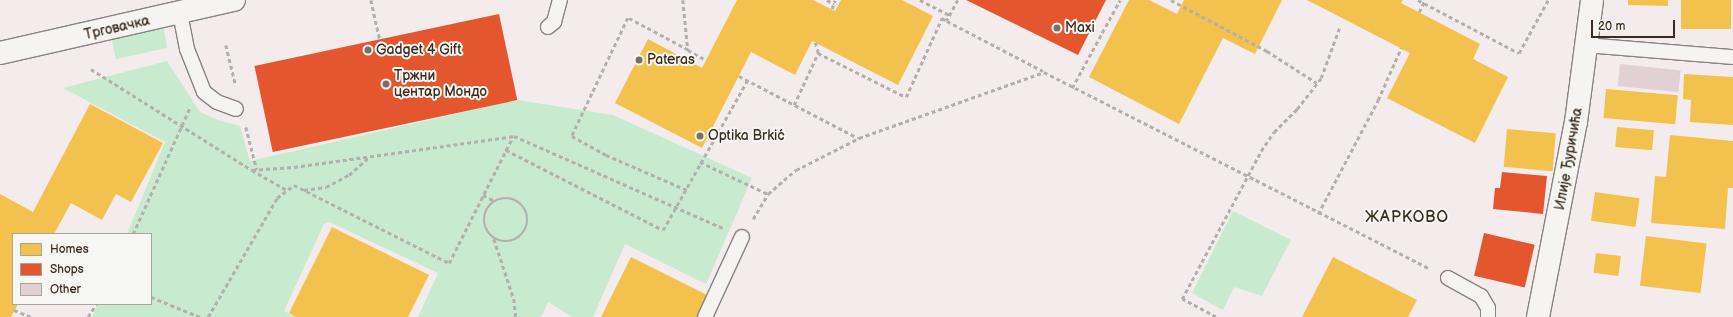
<!DOCTYPE html>
<html>
<head>
<meta charset="utf-8">
<style>
	body { margin:0 }
	#map { position:relative; width:1733px; height:317px; overflow:hidden; background:#f4ebed; font-family:"Balsamiq Sans",sans-serif }
	div>[style] { position:absolute }
	[style*='--x'] { left:calc(var(--x)*1px); top:calc(var(--y)*1px); width:calc(var(--w)*1px); rotate:calc(var(--a)*1deg) }
	.green>* { inset:0; background:#c8eace }
	.homes>* { inset:0; background:#f2c14e; transform-origin:0 0 }
	.shops>* { inset:0; background:#e4572e; transform-origin:0 0 }
	.building>* { inset:0; background:#e1d1d5; transform-origin:0 0 }
	.path>* { height:2.5px; margin-top:-1.25px; transform-origin:0; background:repeating-linear-gradient(90deg,#b2afad 0 4px,transparent 0 7px) }
	.path>.ring { margin:-1.25px; padding:0; box-sizing:content-box; background:none; border:2.5px solid #b2afad; border-radius:50% }
	.roads { filter:drop-shadow(1px 0 #898280) drop-shadow(-1px 0 #898280) drop-shadow(0 1px #898280) drop-shadow(0 -1px #898280) }
	.lane>* { height:14px; margin:-7px; padding:0 7px; transform-origin:7px; border-radius:7px; background:#f5f4f2 }
	.street>* { height:22px; margin:-11px; padding:0 11px; transform-origin:11px; border-radius:11px; background:#f5f4f2 }
	.secondary>* { height:22px; margin:-11px; padding:0 11px; transform-origin:11px; border-radius:11px; background:#f5f4f2 }
	.dots>* { width:11px; height:11px; translate:-50% -50%; box-sizing:border-box; border:2px solid #f6f6f2; border-radius:50% }
	span { translate:-50% -50%; white-space:nowrap; text-align:center; line-height:1.15; -webkit-text-stroke:4px #f6f6f2; paint-order:stroke }
	.street-label { font-size:14px; color:#3b2a1e }
	.poi-label { font-size:14px; color:#3b2a1e }
	.left { translate:0 -50%; text-align:left }
	.quarter-label { font-size:16px; color:#3b2a1e; letter-spacing:1px }
	.legend { position:absolute; left:12px; top:233px; width:140px; height:72px; box-sizing:border-box; background:#f6f6f2; border:1px solid #aba49d; margin:0; padding:5px 7px; list-style:none; font-size:12px; color:#3b2a1e }
	.legend li { display:flex; align-items:center; gap:8px; height:20px }
	.legend b { width:20px; border:1px solid #aba49d }
	.scale { position:absolute; left:1591px; top:20px; width:84px; height:18px; box-sizing:border-box; border:2px solid #3b2a1e; border-top:0; padding-left:5px; font-size:12px; line-height:14px; white-space:nowrap; color:#3b2a1e; -webkit-text-stroke:3px #f6f6f2; paint-order:stroke }
</style>
</head>
<body>
<div id="map">
	<div class="green">
		<i style="clip-path:polygon(164px 29px,167px 48px,116px 59px,111px 37px)"></i>
		<i style="clip-path:polygon(167px 61px,200px 112px,218px 120px,240px 126px,250px 161px,517px 100px,613px 115px,752px 178px,706px 284px,625px 244px,593px 317px,572px 317px,548px 302px,541px 317px,418px 317px,438px 273px,329px 222px,324px 224px,284px 311px,295px 317px,92px 317px,98px 304px,151px 304px,151px 234px,127px 234px,165px 142px,63px 88px)"></i>
		<i style="clip-path:polygon(1233px 211px,1291px 240px,1262px 296px,1234px 287px,1223px 310px,1192px 293px)"></i>
	</div>
	<div class="homes">
		<i style="clip-path:polygon(737px 0,813px 0,835px 11px,841px 0,902px 0,933px 16px,898px 85px,812px 41px,795px 75px,751px 52px,702px 148px,615px 103px,648px 39px,702px 68px)"></i>
		<i style="clip-path:polygon(1129px 0,1149px 0,1177px 14px,1184px 0,1282px 0,1255px 54px,1223px 38px,1179px 124px,1089px 77px)"></i>
		<i style="clip-path:polygon(1307px 0,1403px 0,1401px 3px,1480px 44px,1473px 59px,1508px 77px,1475px 143px,1387px 98px,1410px 53px)"></i>
		<i style="clip-path:polygon(1628px 0,1668px 0,1668px 6px,1628px 5px)"></i>
		<i style="left:1681px;top:0;width:50px;height:29px"></i>
		<i style="clip-path:polygon(1684px 74px,1733px 77px,1733px 125px,1690px 122px,1691px 100px,1683px 99px)"></i>
		<i style="left:1606px;top:89px;width:72px;height:29px;rotate:5deg"></i>
		<i style="clip-path:polygon(90px 104px,163px 143px,131px 202px,116px 194px,102px 220px,71px 203px,54px 234px,13px 234px,13px 304px,18px 304px,11px 317px,0 317px,0 194px,33px 212px)"></i>
		<i style="left:1617px;top:127px;width:37px;height:20px;rotate:5deg"></i>
		<i style="left:1507px;top:129px;width:49px;height:38px;rotate:5deg"></i>
		<i style="clip-path:polygon(1670px 135px,1733px 141px,1733px 188px,1728px 188px,1725px 229px,1651px 223px,1655px 176px,1666px 177px)"></i>
		<i style="left:1595px;top:192px;width:45px;height:29px;rotate:8deg"></i>
		<i style="clip-path:polygon(332px 227px,429px 275px,408px 317px,296px 317px,289px 313px)"></i>
		<i style="left:1646px;top:236px;width:61px;height:50px;rotate:7deg"></i>
		<i style="left:1596px;top:253px;width:25px;height:20px;rotate:7deg"></i>
		<i style="clip-path:polygon(631px 257px,709px 296px,698px 317px,601px 317px)"></i>
		<i style="clip-path:polygon(1333px 257px,1417px 300px,1408px 317px,1302px 317px)"></i>
	</div>
	<div class="shops">
		<i style="clip-path:polygon(966px 0,1106px 0,1078px 55px)"></i>
		<i style="left:499px;top:14px;width:88px;height:250px;rotate:78deg"></i>
		<i style="clip-path:polygon(1502px 172px,1547px 176px,1543px 214px,1493px 209px,1495px 188px,1500px 188px)"></i>
		<i style="left:1484px;top:233px;width:52px;height:44px;rotate:13deg"></i>
	</div>
	<div class="building">
		<i style="left:1620px;top:64px;width:61px;height:22px;rotate:6deg"></i>
	</div>
	<div class="path">
		<i style="--x:371;--y:0;--w:41;--a:77.3"></i>
		<i style="--x:683;--y:0;--w:50;--a:84.3"></i>
		<i style="--x:688;--y:50;--w:68;--a:-151.9"></i>
		<i style="--x:628;--y:18;--w:131;--a:115.4"></i>
		<i style="--x:572;--y:136;--w:39;--a:29"></i>
		<i style="--x:606;--y:155;--w:88;--a:23.4"></i>
		<i style="--x:827;--y:0;--w:8;--a:30"></i>
		<i style="--x:920;--y:0;--w:34;--a:27"></i>
		<i style="--x:958;--y:0;--w:24;--a:118"></i>
		<i style="--x:947;--y:21;--w:108;--a:27.5"></i>
		<i style="--x:1171;--y:0;--w:109;--a:28"></i>
		<i style="--x:1267;--y:51;--w:59;--a:32.6"></i>
		<i style="--x:1418;--y:0;--w:114;--a:27.7"></i>
		<i style="--x:1519;--y:53;--w:60;--a:-61.3"></i>
		<i style="--x:832;--y:9;--w:9;--a:-72"></i>
		<i style="--x:1419;--y:12;--w:13;--a:-63"></i>
		<i style="--x:226;--y:45;--w:42;--a:76.3"></i>
		<i style="--x:688;--y:50;--w:21;--a:29"></i>
		<i style="--x:818;--y:53;--w:98;--a:26.6"></i>
		<i style="--x:906;--y:97;--w:87;--a:-65.5"></i>
		<i style="--x:942;--y:18;--w:6;--a:31"></i>
		<i style="--x:91;--y:69;--w:190;--a:32.1"></i>
		<i style="--x:252;--y:170;--w:42;--a:-4.1"></i>
		<i style="--x:294;--y:167;--w:222;--a:-8"></i>
		<i style="--x:514;--y:136;--w:228;--a:23.8"></i>
		<i style="--x:739;--y:76;--w:134;--a:27.5"></i>
		<i style="--x:1072;--y:88;--w:100;--a:-61.4"></i>
		<i style="--x:794;--y:105;--w:57;--a:-65.2"></i>
		<i style="--x:818;--y:53;--w:11;--a:-105"></i>
		<i style="--x:246;--y:127;--w:44;--a:75.7"></i>
		<i style="--x:506;--y:150;--w:15;--a:-62"></i>
		<i style="--x:700;--y:162;--w:75;--a:25.2"></i>
		<i style="--x:252;--y:170;--w:39;--a:30"></i>
		<i style="--x:304;--y:190;--w:22;--a:-8"></i>
		<i style="--x:326;--y:187;--w:26;--a:-28"></i>
		<i style="--x:349;--y:175;--w:27;--a:-42"></i>
		<i style="--x:483;--y:195;--w:13;--a:27"></i>
		<i class="ring" style="left:484px;top:198px;width:41.5px;height:41.5px"></i>
		<i style="--x:1318;--y:214;--w:129;--a:-62.2"></i>
		<i style="--x:1378;--y:100;--w:57;--a:-66.1"></i>
		<i style="--x:753;--y:219;--w:29;--a:-59"></i>
		<i style="--x:768;--y:194;--w:37;--a:-41"></i>
		<i style="--x:796;--y:170;--w:71;--a:-26.9"></i>
		<i style="--x:859;--y:138;--w:196;--a:-19.6"></i>
		<i style="--x:1044;--y:72;--w:433;--a:27"></i>
		<i style="--x:133;--y:234;--w:139;--a:-65.8"></i>
		<i style="--x:494;--y:239;--w:63;--a:71.6"></i>
		<i style="--x:514;--y:299;--w:18;--a:84"></i>
		<i style="--x:151;--y:297;--w:53;--a:22.2"></i>
		<i style="--x:14;--y:310;--w:18;--a:22"></i>
		<i style="--x:88;--y:317;--w:15;--a:-58"></i>
		<i style="--x:208;--y:317;--w:138;--a:-59.9"></i>
		<i style="--x:277;--y:198;--w:21;--a:-37"></i>
		<i style="--x:294;--y:185;--w:174;--a:26.7"></i>
		<i style="--x:449;--y:263;--w:127;--a:-63.2"></i>
		<i style="--x:506;--y:150;--w:176;--a:27"></i>
		<i style="--x:663;--y:230;--w:171;--a:-60.6"></i>
		<i style="--x:1216;--y:317;--w:38;--a:-152"></i>
		<i style="--x:1182;--y:299;--w:168;--a:-61.9"></i>
		<i style="--x:1261;--y:151;--w:23;--a:-56"></i>
		<i style="--x:1274;--y:132;--w:33;--a:-45"></i>
		<i style="--x:1297;--y:109;--w:39;--a:-52"></i>
		<i style="--x:1321;--y:78;--w:55;--a:-69.9"></i>
	</div>
	<div class="roads">
		<div class="lane">
			<i style="--x:180;--y:13;--w:37;--a:79"></i>
			<i style="--x:187;--y:49;--w:46;--a:68.4"></i>
			<i style="--x:204;--y:92;--w:16;--a:38"></i>
			<i style="--x:217;--y:102;--w:20;--a:20"></i>
			<i style="--x:548;--y:27;--w:8;--a:-40"></i>
			<i style="--x:554;--y:22;--w:23;--a:-75"></i>
			<i style="--x:1586;--y:45;--w:147;--a:4.7"></i>
			<i style="--x:1448;--y:278;--w:38;--a:29"></i>
			<i style="--x:1481;--y:296;--w:14;--a:60"></i>
			<i style="--x:1488;--y:308;--w:9;--a:90"></i>
			<i style="--x:705;--y:317;--w:88;--a:-65.2"></i>
		</div>
		<div class="street">
			<i style="--x:0;--y:53;--w:240;--a:-12.8"></i>
		</div>
		<div class="secondary">
			<i style="--x:1538;--y:317;--w:199;--a:-79"></i>
			<i style="--x:1576;--y:122;--w:123;--a:-82.5"></i>
		</div>
	</div>
	<div class="dots">
		<i style="left:1057px;top:28px;background:#7c6e66"></i>
		<i style="left:368px;top:50px;background:#7c6e66"></i>
		<i style="left:639px;top:60px;background:#7c6e66"></i>
		<i style="left:386px;top:84px;background:#7c6e66"></i>
		<i style="left:700px;top:136px;background:#7c6e66"></i>
	</div>
	<div class="street-label">
		<span style="left:117px;top:28px;rotate:-13deg">Трговачка</span>
		<span style="left:1569px;top:159px;rotate:-80deg">Илије Ђуричића</span>
	</div>
	<div class="poi-label">
		<span class="left" style="left:1065px;top:28px">Maxi</span>
		<span class="left" style="left:376px;top:50px">Gadget 4 Gift</span>
		<span class="left" style="left:647px;top:60px">Pateras</span>
		<span class="left" style="left:394px;top:84px">Тржни<br>центар Мондо</span>
		<span class="left" style="left:708px;top:136px">Optika Brkić</span>
	</div>
	<div class="quarter-label">
		<span style="left:1407px;top:218px">ЖАРКОВО</span>
	</div>
	<ul class="legend">
	<li><b style="height:11px;background:#f2c14e"></b>Homes</li>
	<li><b style="height:11px;background:#e4572e"></b>Shops</li>
	<li><b style="height:11px;background:#e1d1d5"></b>Other</li>
	</ul>
	<div class="scale">20 m</div>
</div>
</body>
</html>
